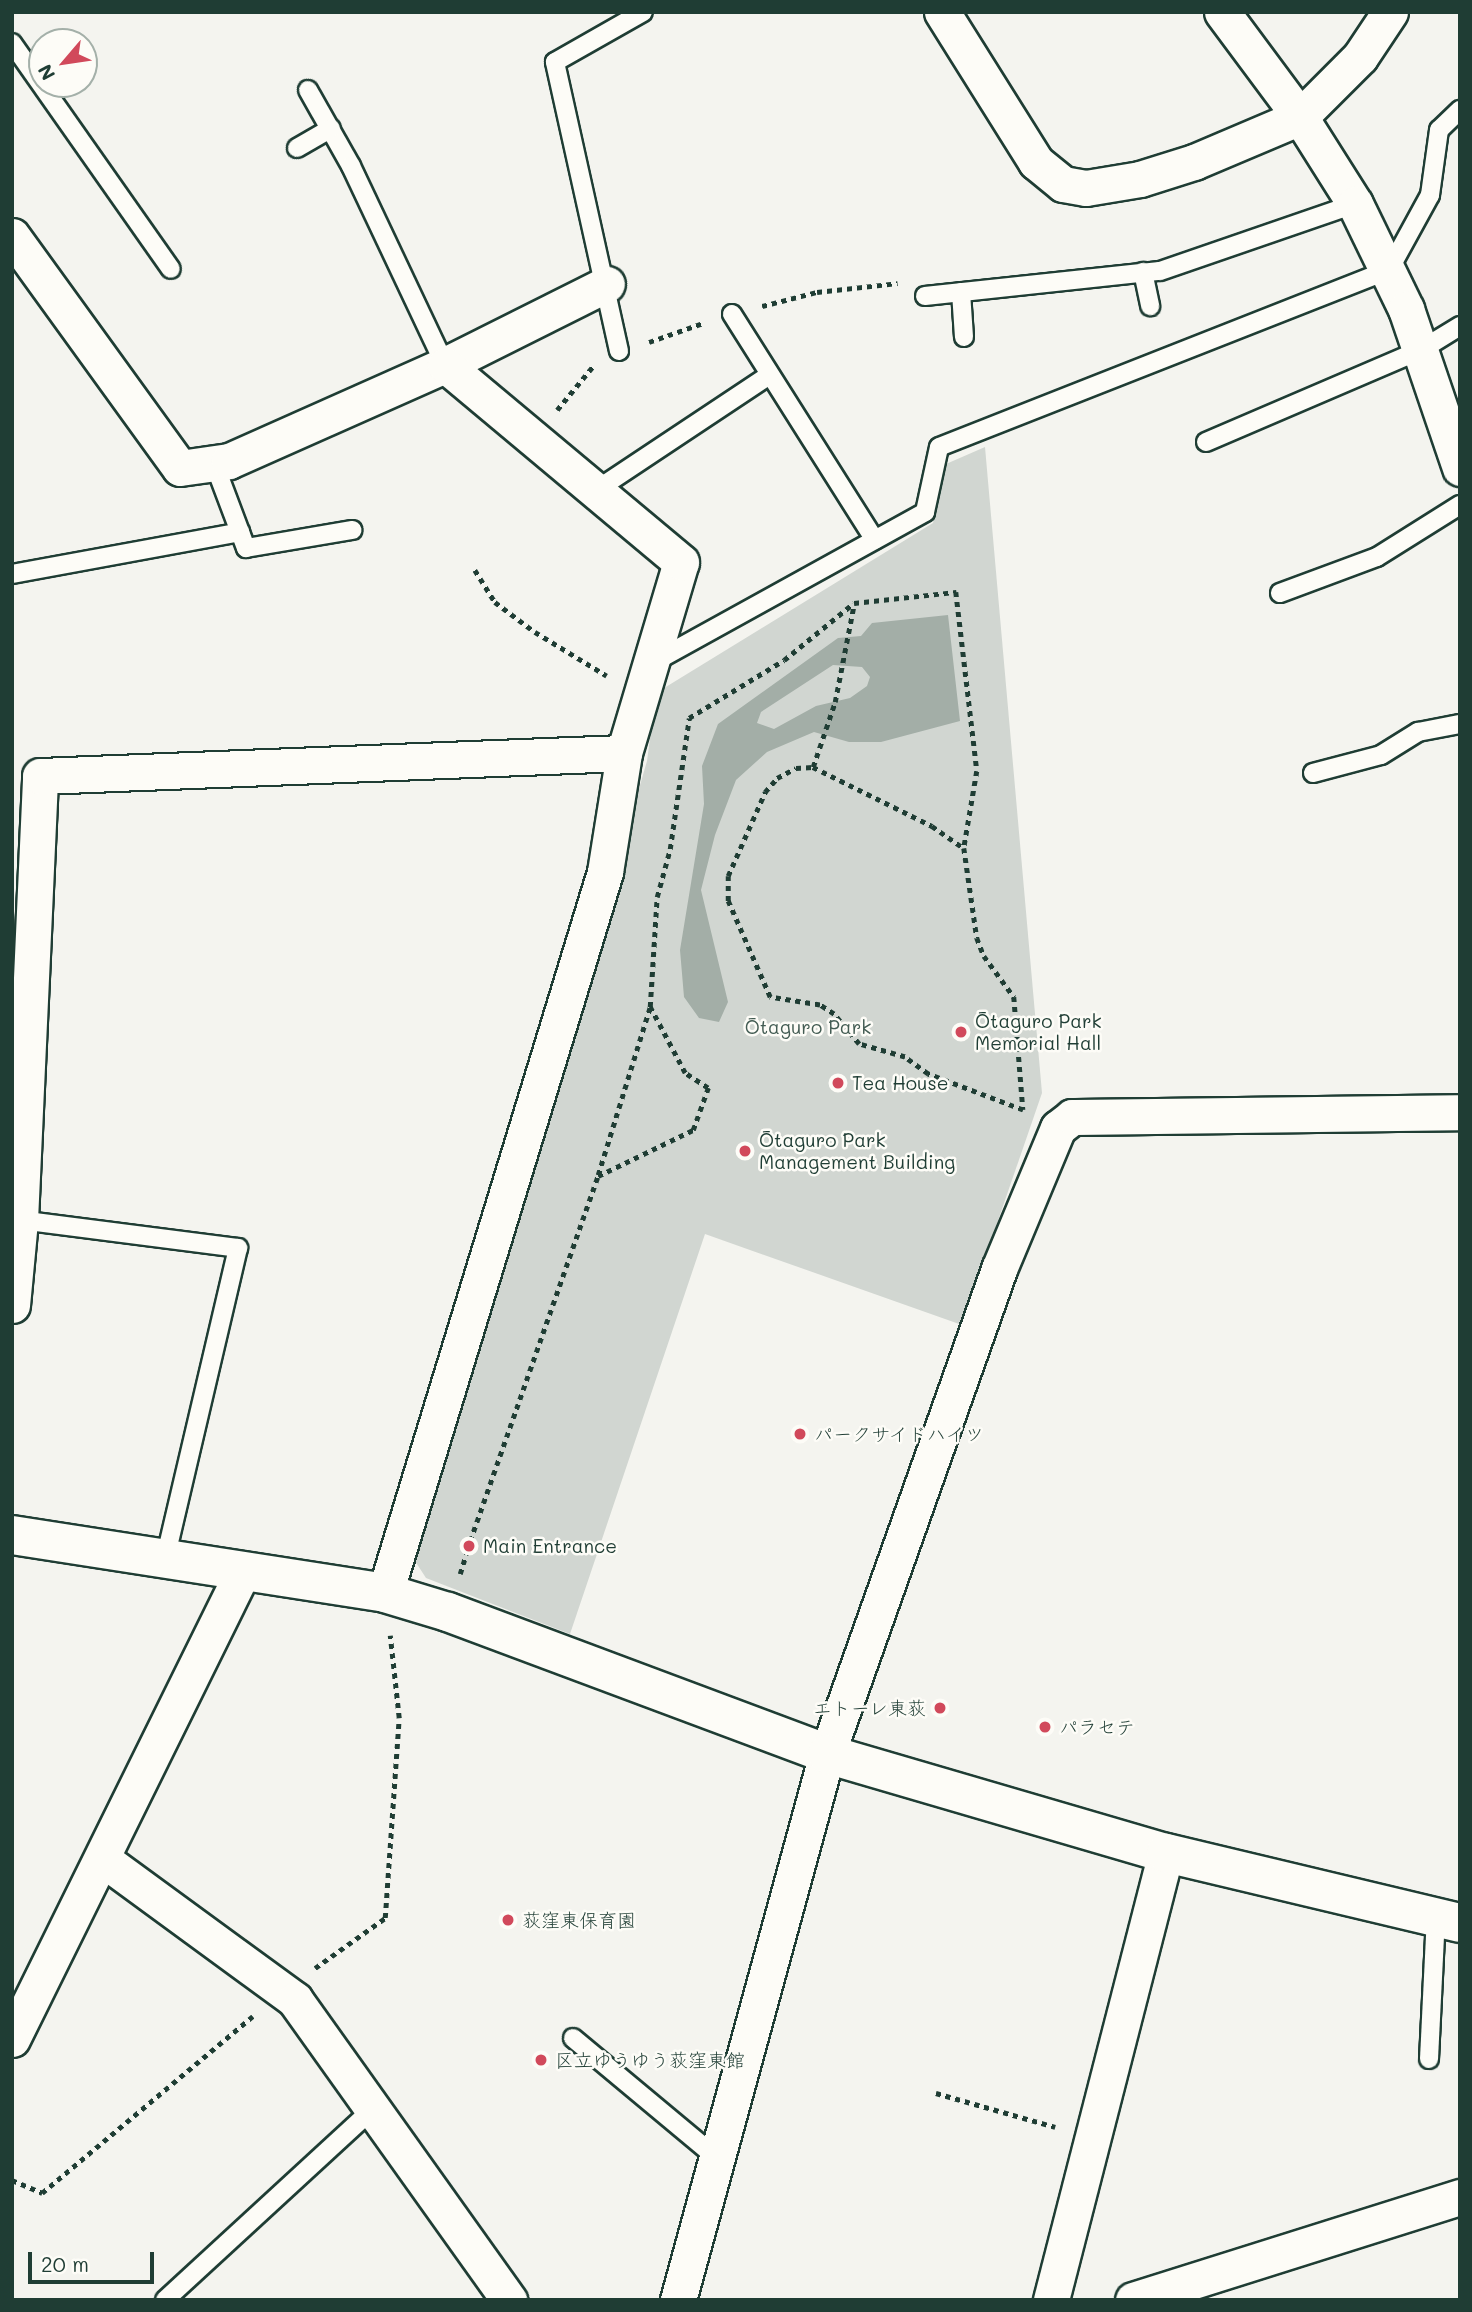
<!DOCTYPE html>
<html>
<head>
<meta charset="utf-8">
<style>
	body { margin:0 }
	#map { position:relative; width:1472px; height:2312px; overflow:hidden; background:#f4f4ef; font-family:Mali,"Klee One",sans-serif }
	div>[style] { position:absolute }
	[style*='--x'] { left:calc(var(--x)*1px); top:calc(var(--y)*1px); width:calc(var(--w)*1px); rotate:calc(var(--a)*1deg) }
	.green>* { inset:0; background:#d1d6d1 }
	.water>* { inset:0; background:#a3aea7 }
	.path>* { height:4.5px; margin-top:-2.25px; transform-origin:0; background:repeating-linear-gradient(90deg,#1f3d34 0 5px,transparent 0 10px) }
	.roads { filter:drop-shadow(2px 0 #1f3d34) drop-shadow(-2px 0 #1f3d34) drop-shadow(0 2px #1f3d34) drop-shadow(0 -2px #1f3d34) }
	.lane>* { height:18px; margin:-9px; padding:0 9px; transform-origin:9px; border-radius:9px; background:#fdfcf7 }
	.street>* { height:35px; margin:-17.5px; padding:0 17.5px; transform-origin:17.5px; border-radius:17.5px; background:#fdfcf7 }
	.secondary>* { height:38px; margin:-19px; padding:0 19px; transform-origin:19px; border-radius:19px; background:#fdfcf7 }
	.dots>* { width:19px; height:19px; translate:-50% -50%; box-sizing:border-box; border:4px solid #fdfcf7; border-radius:50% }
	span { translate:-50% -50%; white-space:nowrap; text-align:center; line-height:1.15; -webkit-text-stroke:5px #fdfcf7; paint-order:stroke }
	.poi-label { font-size:19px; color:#1f3d34 }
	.left { translate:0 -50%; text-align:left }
	.right { translate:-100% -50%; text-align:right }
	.park-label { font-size:19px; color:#435c53 }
	.frame { position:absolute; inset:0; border:14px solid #1f3d34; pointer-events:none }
	.north { position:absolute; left:28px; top:28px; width:70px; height:70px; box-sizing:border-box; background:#fdfcf7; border:2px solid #a4b0a9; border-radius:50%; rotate:241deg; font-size:19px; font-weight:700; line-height:28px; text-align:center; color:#1f3d34 }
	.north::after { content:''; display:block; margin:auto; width:24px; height:32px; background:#d1495b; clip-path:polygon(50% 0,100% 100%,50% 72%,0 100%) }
	.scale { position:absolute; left:28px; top:2252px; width:126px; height:32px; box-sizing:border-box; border:4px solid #1f3d34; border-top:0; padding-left:9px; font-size:21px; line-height:24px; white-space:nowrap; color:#1f3d34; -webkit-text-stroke:5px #fdfcf7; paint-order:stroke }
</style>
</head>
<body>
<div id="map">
	<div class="green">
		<i style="clip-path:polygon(985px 447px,1042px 1093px,962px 1325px,705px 1234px,570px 1634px,426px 1578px,415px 1561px,647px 761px,656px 693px,933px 523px,946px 464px)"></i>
	</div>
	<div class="water">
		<i style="clip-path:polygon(evenodd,948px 615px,960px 721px,881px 742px,849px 742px,814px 732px,767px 752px,736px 780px,715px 835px,701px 890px,728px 1002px,719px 1022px,699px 1018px,684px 997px,680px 950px,704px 804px,702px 766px,718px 724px,838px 638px,861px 636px,872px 623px,948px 615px,833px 665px,862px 667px,870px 677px,867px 686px,850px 698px,816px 706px,774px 729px,757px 723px,761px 712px,833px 665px)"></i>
	</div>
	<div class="path">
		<i style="--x:762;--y:306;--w:57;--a:-14.3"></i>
		<i style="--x:817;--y:292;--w:81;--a:-6.3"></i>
		<i style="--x:649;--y:342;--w:57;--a:-19.4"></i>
		<i style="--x:557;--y:410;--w:58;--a:-50.6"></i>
		<i style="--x:475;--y:570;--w:38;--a:58"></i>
		<i style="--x:495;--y:602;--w:50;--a:36.9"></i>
		<i style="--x:535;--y:632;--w:84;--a:31.4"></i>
		<i style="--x:813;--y:767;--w:69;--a:-71.3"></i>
		<i style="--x:835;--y:702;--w:100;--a:-79"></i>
		<i style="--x:598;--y:1175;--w:176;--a:-72.8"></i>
		<i style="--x:470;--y:1541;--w:387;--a:-70.7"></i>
		<i style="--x:598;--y:1176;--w:106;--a:-25.8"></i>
		<i style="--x:693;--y:1130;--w:45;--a:-70.3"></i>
		<i style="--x:708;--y:1088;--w:27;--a:-147"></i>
		<i style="--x:685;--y:1073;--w:75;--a:-117.9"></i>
		<i style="--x:650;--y:1007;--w:110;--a:-86.4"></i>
		<i style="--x:657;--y:897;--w:50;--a:-74.8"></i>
		<i style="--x:670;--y:849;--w:132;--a:-81.7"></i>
		<i style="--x:689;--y:718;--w:111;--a:-31.4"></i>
		<i style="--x:784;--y:660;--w:90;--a:-39.2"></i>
		<i style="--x:854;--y:603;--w:103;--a:-6.2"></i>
		<i style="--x:956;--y:592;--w:180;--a:83.3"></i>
		<i style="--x:977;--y:771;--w:78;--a:99.6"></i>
		<i style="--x:964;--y:848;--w:91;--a:81.8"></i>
		<i style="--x:977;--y:938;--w:19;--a:69"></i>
		<i style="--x:984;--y:956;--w:51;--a:53.8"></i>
		<i style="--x:1014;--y:997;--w:113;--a:85.4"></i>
		<i style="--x:1023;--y:1110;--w:102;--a:-159.2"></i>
		<i style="--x:928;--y:1074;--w:29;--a:-144"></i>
		<i style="--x:905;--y:1057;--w:48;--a:-164.2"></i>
		<i style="--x:859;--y:1044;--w:39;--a:-130"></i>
		<i style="--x:834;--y:1014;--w:17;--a:-147"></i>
		<i style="--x:820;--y:1005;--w:51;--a:-170.9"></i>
		<i style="--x:770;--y:997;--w:105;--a:-113.6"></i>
		<i style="--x:728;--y:901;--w:25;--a:-90"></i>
		<i style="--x:728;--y:876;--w:92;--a:-66.2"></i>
		<i style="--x:765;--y:792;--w:18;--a:-49"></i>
		<i style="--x:777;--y:778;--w:21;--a:-28"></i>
		<i style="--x:796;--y:768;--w:17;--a:-3"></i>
		<i style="--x:813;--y:767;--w:133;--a:26.4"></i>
		<i style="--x:932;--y:826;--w:39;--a:35"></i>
		<i style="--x:460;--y:1574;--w:24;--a:-73"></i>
		<i style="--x:315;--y:1968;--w:86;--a:-35.5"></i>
		<i style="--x:385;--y:1918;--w:200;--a:-86"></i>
		<i style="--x:399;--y:1718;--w:83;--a:-96.2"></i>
		<i style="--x:936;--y:2093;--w:124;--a:15.9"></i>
		<i style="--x:12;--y:2180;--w:33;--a:23"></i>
		<i style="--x:42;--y:2193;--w:275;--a:-40"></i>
	</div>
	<div class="roads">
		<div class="lane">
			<i style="--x:12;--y:43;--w:276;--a:54.9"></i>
			<i style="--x:308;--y:90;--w:87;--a:60.5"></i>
			<i style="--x:351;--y:166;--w:220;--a:64.7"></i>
			<i style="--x:297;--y:148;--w:39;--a:-30"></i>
			<i style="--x:1143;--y:272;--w:35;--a:78"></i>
			<i style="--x:961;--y:292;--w:45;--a:86.2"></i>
			<i style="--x:925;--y:296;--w:236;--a:-6.1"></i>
			<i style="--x:1160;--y:271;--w:206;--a:-19"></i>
			<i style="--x:732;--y:314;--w:267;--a:57.7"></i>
			<i style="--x:619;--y:351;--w:296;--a:-102.5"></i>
			<i style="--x:555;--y:62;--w:101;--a:-29.6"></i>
			<i style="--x:1206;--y:442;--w:234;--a:-23.2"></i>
			<i style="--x:1421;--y:350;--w:46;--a:-31.6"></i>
			<i style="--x:214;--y:463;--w:91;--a:69.4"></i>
			<i style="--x:246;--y:548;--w:108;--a:-9.6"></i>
			<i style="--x:598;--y:489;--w:204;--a:-33.6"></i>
			<i style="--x:12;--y:574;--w:232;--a:-10.4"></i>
			<i style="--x:1280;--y:593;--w:103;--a:-20.4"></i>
			<i style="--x:1377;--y:557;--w:98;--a:-32.1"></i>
			<i style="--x:652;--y:663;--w:312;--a:-28.9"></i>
			<i style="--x:925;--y:512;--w:66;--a:-77.8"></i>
			<i style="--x:939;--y:447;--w:484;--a:-21.5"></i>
			<i style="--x:1389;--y:270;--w:85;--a:-61.3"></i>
			<i style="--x:1430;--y:195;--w:66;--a:-82.1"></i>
			<i style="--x:1439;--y:130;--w:29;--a:-44"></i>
			<i style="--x:1313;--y:773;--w:70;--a:-14.8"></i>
			<i style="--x:1381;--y:755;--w:44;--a:-31.9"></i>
			<i style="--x:1418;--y:732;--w:43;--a:-10.8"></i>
			<i style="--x:20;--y:1220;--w:220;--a:7.3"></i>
			<i style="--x:238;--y:1248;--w:315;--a:103.2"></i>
			<i style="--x:573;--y:2038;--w:187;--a:39.8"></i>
			<i style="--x:1429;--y:2059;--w:142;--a:-87.2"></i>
			<i style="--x:165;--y:2300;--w:284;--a:-42.6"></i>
		</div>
		<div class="street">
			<i style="--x:942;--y:12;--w:177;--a:57.9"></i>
			<i style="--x:1036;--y:162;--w:35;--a:39"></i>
			<i style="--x:1063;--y:184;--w:23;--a:10"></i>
			<i style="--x:1086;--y:188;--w:55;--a:-9.5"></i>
			<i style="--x:1140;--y:179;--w:57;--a:-17.5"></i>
			<i style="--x:1194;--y:162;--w:115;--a:-23"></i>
			<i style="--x:1300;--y:117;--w:85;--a:-45"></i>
			<i style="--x:1360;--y:57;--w:54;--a:-56.3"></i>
			<i style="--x:1222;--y:12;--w:131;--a:53.4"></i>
			<i style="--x:1300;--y:117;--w:103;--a:57.7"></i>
			<i style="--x:1355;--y:204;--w:117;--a:64.1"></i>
			<i style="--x:1406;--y:309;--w:168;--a:71.2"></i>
			<i style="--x:12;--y:236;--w:286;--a:54.1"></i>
			<i style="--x:180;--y:468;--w:49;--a:-8.1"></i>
			<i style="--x:229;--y:461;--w:236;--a:-24"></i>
			<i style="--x:445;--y:365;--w:181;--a:-26.6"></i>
			<i style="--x:12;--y:1305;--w:85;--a:-84.6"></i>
			<i style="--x:20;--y:1220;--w:444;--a:-87.4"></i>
			<i style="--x:40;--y:776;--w:584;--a:-2.26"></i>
			<i style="--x:385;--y:1593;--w:754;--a:-73.03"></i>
			<i style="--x:605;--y:872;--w:121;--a:-80.9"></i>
			<i style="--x:624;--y:753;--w:199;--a:-73.4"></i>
			<i style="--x:681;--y:562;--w:307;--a:-140.1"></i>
			<i style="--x:104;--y:1860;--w:237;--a:36.2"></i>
			<i style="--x:295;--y:2000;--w:369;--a:54.5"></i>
			<i style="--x:12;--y:2039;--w:522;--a:-63.73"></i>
			<i style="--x:678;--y:2300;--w:566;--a:-74.74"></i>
			<i style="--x:827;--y:1754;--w:515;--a:-70.47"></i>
			<i style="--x:999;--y:1269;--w:153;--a:-67.3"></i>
			<i style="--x:1058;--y:1128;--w:18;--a:-38"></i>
			<i style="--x:1072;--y:1117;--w:388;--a:-0.7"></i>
			<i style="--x:1051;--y:2300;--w:462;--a:-75.6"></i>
			<i style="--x:1133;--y:2300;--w:343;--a:-17.5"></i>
		</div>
		<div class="secondary">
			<i style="--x:12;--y:1535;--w:377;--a:8.8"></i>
			<i style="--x:385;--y:1593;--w:66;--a:16.8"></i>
			<i style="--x:448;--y:1612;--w:405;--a:20.5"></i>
			<i style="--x:827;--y:1754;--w:353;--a:16.3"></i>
			<i style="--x:1166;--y:1853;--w:302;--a:13.4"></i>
		</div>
	</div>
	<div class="dots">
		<i style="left:961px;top:1032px;background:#d1495b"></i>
		<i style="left:838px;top:1083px;background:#d1495b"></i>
		<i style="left:745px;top:1151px;background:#d1495b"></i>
		<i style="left:800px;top:1434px;background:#d1495b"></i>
		<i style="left:469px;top:1546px;background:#d1495b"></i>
		<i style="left:940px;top:1708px;background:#d1495b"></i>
		<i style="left:1045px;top:1727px;background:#d1495b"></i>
		<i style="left:508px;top:1920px;background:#d1495b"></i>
		<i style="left:541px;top:2060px;background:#d1495b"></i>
	</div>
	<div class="poi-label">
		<span class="left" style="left:975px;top:1032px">Ōtaguro Park<br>Memorial Hall</span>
		<span class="left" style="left:852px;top:1083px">Tea House</span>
		<span class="left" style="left:759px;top:1151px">Ōtaguro Park<br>Management Building</span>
		<span class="left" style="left:814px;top:1434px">パークサイドハイツ</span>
		<span class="left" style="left:483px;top:1546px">Main Entrance</span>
		<span class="right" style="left:926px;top:1708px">エトーレ東荻</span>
		<span class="left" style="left:1059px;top:1727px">パラセテ</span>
		<span class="left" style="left:522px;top:1920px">荻窪東保育園</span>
		<span class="left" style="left:555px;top:2060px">区立ゆうゆう荻窪東館</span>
	</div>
	<div class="park-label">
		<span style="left:808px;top:1027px">Ōtaguro Park</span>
	</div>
	<div class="frame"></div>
	<div class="north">N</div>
	<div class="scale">20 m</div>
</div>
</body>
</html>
